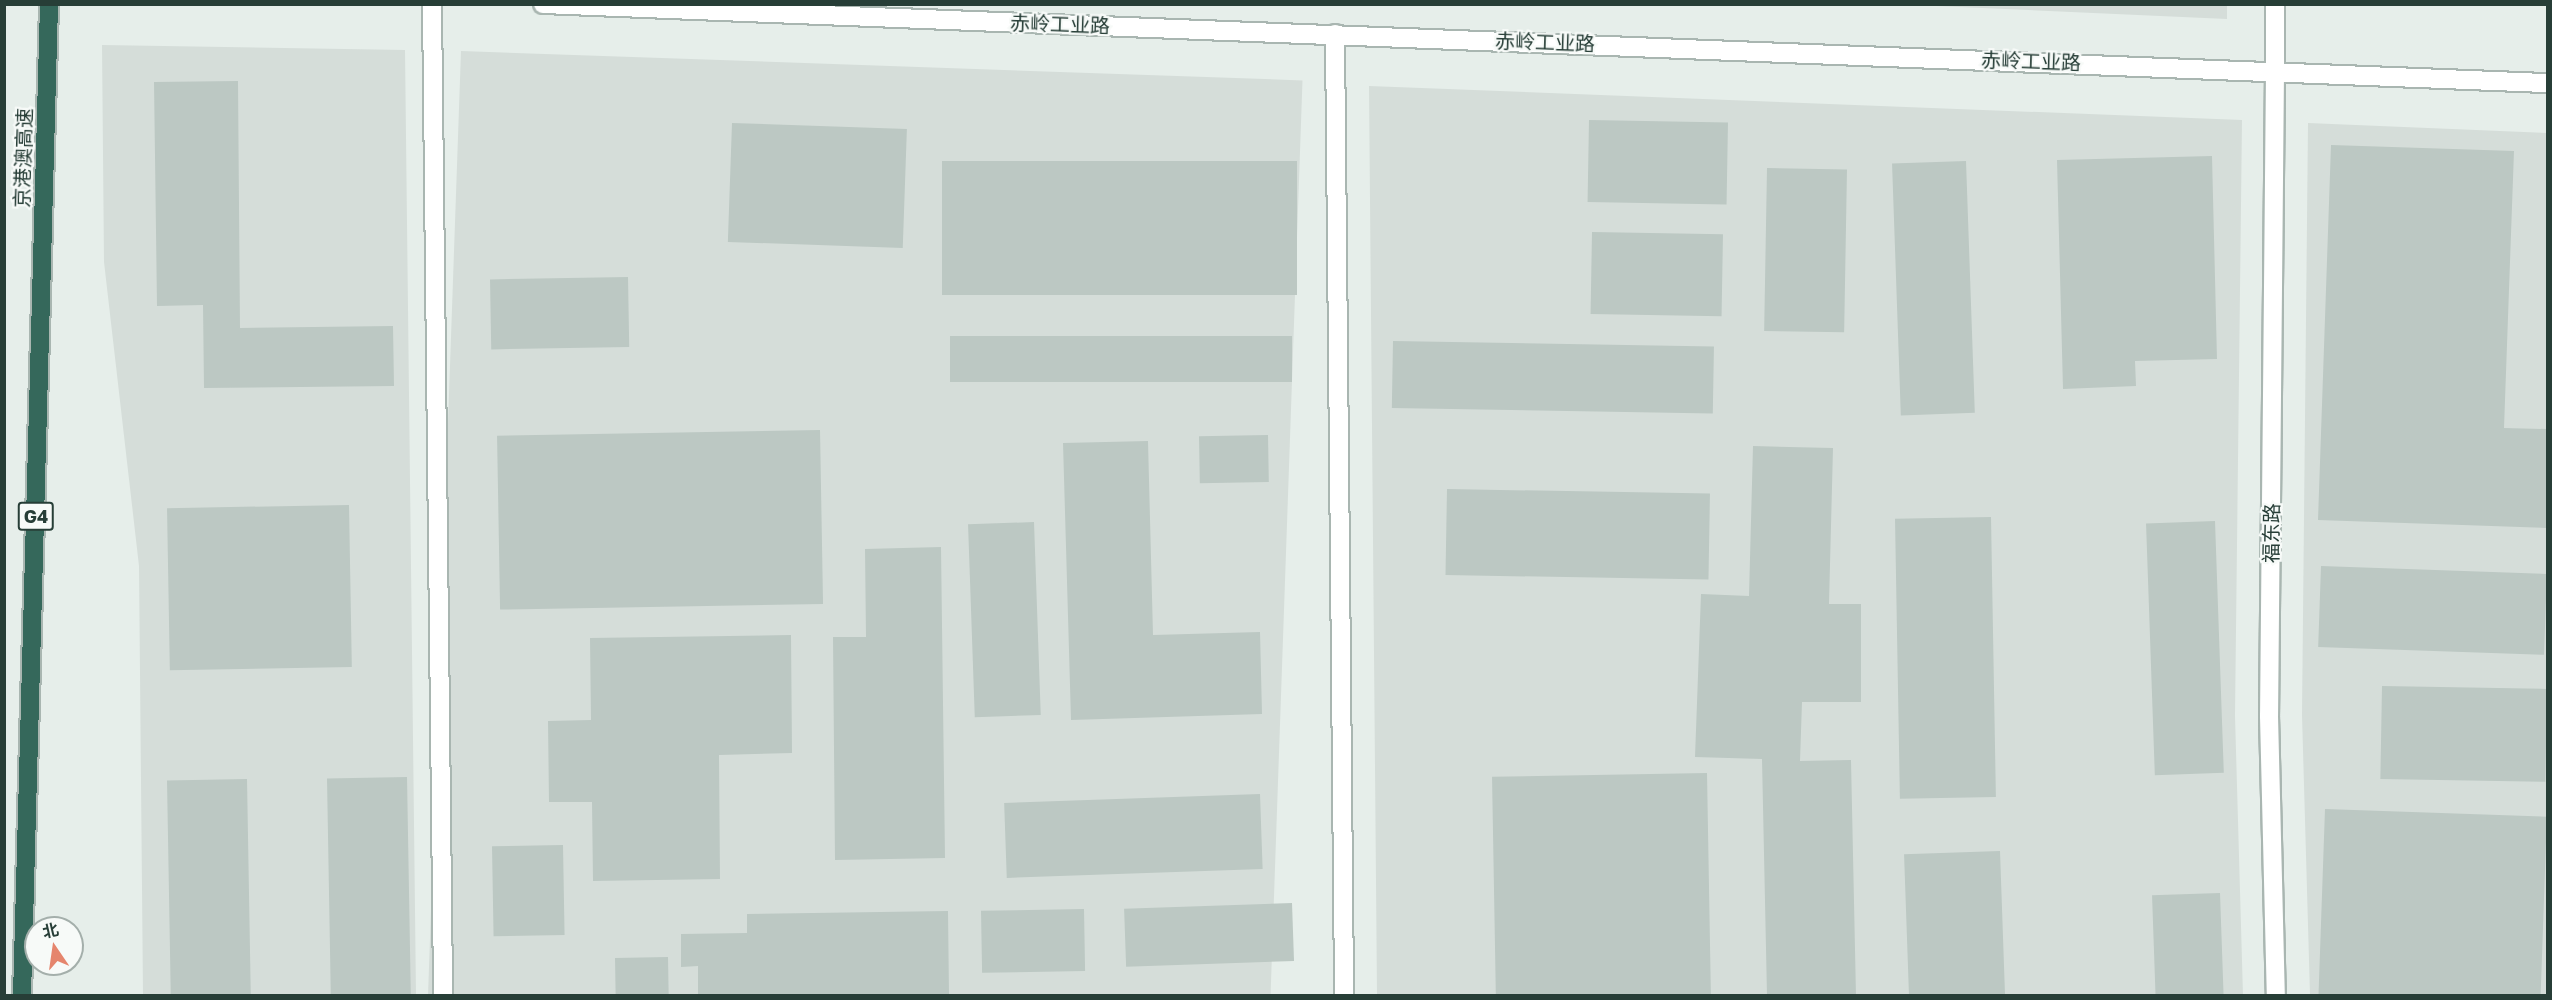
<!DOCTYPE html>
<html>
<head>
<meta charset="utf-8">
<style>
	body { margin:0 }
	#map { position:relative; width:2552px; height:1000px; overflow:hidden; background:#e6eeea; font-family:"Golos Text","Noto Sans SC",sans-serif }
	div>[style] { position:absolute }
	[style*='--x'] { left:calc(var(--x)*1px); top:calc(var(--y)*1px); width:calc(var(--w)*1px); rotate:calc(var(--a)*1deg) }
	.built>* { inset:0; background:#d5ddd9; transform-origin:0 0 }
	.building>* { inset:0; background:#bcc8c3; transform-origin:0 0 }
	.roads { filter:drop-shadow(2px 0 #a9b6b1) drop-shadow(-2px 0 #a9b6b1) drop-shadow(0 2px #a9b6b1) drop-shadow(0 -2px #a9b6b1) }
	.street>* { height:18px; margin:-9px; padding:0 9px; transform-origin:9px; border-radius:9px; background:#fff }
	.secondary>* { height:18px; margin:-9px; padding:0 9px; transform-origin:9px; border-radius:9px; background:#fff }
	.highway>* { height:18px; margin:-9px; padding:0 9px; transform-origin:9px; border-radius:9px; background:#35685b }
	span { translate:-50% -50%; white-space:nowrap; text-align:center; line-height:1.15; -webkit-text-stroke:4.5px #f7faf8; paint-order:stroke }
	.shield-label span { padding:2px 4px; background:#f7faf8; border:2px solid; border-radius:4px; -webkit-text-stroke-width:0 }
	.shield-label { font-size:18px; color:#273e37; font-weight:700 }
	.street-label { font-size:20px; color:#273e37 }
	.frame { position:absolute; inset:0; border:6px solid #273e37; pointer-events:none }
	.north { position:absolute; left:24px; top:916px; width:60px; height:60px; box-sizing:border-box; background:#f7faf8; border:2px solid #a4afab; border-radius:50%; rotate:347deg; font-size:16px; font-weight:700; line-height:24px; text-align:center; color:#273e37 }
	.north::after { content:''; display:block; margin:auto; width:21px; height:27px; background:#e5856d; clip-path:polygon(50% 0,100% 100%,50% 72%,0 100%) }
</style>
</head>
<body>
<div id="map">
	<div class="built">
		<i style="clip-path:polygon(2227px 5px,2227px 19px,1914px 5px,1914px 4px)"></i>
		<i style="clip-path:polygon(102px 45px,405px 50px,416px 995px,143px 995px,139px 566px,104px 262px)"></i>
		<i style="left:461px;top:51px;width:842px;height:944px;rotate:2deg"></i>
		<i style="clip-path:polygon(1369px 86px,2242px 120px,2235px 716px,2243px 995px,1377px 995px)"></i>
		<i style="clip-path:polygon(2308px 123px,2547px 133px,2547px 995px,2310px 995px,2302px 715px)"></i>
	</div>
	<div class="building">
		<i style="clip-path:polygon(238px 81px,240px 328px,393px 326px,394px 386px,204px 388px,203px 305px,157px 306px,154px 82px)"></i>
		<i style="left:1589px;top:120px;width:139px;height:82px;rotate:1deg"></i>
		<i style="left:732px;top:123px;width:175px;height:119px;rotate:2deg"></i>
		<i style="clip-path:polygon(2331px 145px,2514px 151px,2504px 428px,2547px 429px,2547px 528px,2318px 520px)"></i>
		<i style="clip-path:polygon(2212px 156px,2217px 359px,2135px 361px,2136px 386px,2063px 389px,2057px 160px)"></i>
		<i style="left:1297px;top:161px;width:134px;height:355px;rotate:90deg"></i>
		<i style="left:1966px;top:161px;width:252px;height:74px;rotate:88deg"></i>
		<i style="left:1767px;top:168px;width:80px;height:163px;rotate:1deg"></i>
		<i style="left:1592px;top:232px;width:131px;height:82px;rotate:1deg"></i>
		<i style="left:628px;top:277px;width:70px;height:138px;rotate:89deg"></i>
		<i style="left:1292px;top:336px;width:46px;height:342px;rotate:90deg"></i>
		<i style="left:1393px;top:341px;width:321px;height:67px;rotate:1deg"></i>
		<i style="left:820px;top:430px;width:174px;height:323px;rotate:89deg"></i>
		<i style="left:1268px;top:435px;width:47px;height:69px;rotate:89deg"></i>
		<i style="clip-path:polygon(1148px 441px,1153px 635px,1260px 632px,1262px 714px,1071px 720px,1063px 443px)"></i>
		<i style="clip-path:polygon(1753px 446px,1833px 448px,1829px 604px,1861px 604px,1861px 702px,1802px 702px,1800px 761px,1851px 760px,1856px 996px,1767px 996px,1762px 759px,1695px 757px,1701px 594px,1749px 596px)"></i>
		<i style="left:1447px;top:489px;width:263px;height:86px;rotate:1deg"></i>
		<i style="left:349px;top:505px;width:162px;height:182px;rotate:89deg"></i>
		<i style="left:1991px;top:517px;width:280px;height:96px;rotate:89deg"></i>
		<i style="left:2215px;top:521px;width:252px;height:69px;rotate:88deg"></i>
		<i style="left:1034px;top:522px;width:193px;height:66px;rotate:88deg"></i>
		<i style="clip-path:polygon(941px 547px,945px 858px,835px 860px,833px 637px,866px 637px,865px 549px)"></i>
		<i style="left:2321px;top:566px;width:226px;height:81px;rotate:2deg"></i>
		<i style="clip-path:polygon(791px 635px,792px 753px,719px 755px,720px 879px,593px 881px,592px 802px,549px 802px,548px 721px,591px 720px,590px 638px)"></i>
		<i style="left:2382px;top:686px;width:165px;height:93px;rotate:1deg"></i>
		<i style="left:1707px;top:773px;width:223px;height:215px;rotate:89deg"></i>
		<i style="left:407px;top:777px;width:219px;height:80px;rotate:89deg"></i>
		<i style="left:247px;top:779px;width:217px;height:80px;rotate:89deg"></i>
		<i style="left:1260px;top:794px;width:75px;height:256px;rotate:88deg"></i>
		<i style="left:2325px;top:809px;width:222px;height:187px;rotate:2deg"></i>
		<i style="left:563px;top:845px;width:90px;height:71px;rotate:89deg"></i>
		<i style="left:2000px;top:851px;width:145px;height:96px;rotate:88deg"></i>
		<i style="left:2220px;top:893px;width:103px;height:68px;rotate:88deg"></i>
		<i style="left:1292px;top:903px;width:58px;height:168px;rotate:88deg"></i>
		<i style="left:1084px;top:909px;width:62px;height:103px;rotate:89deg"></i>
		<i style="clip-path:polygon(948px 911px,949px 995px,698px 996px,698px 966px,681px 967px,681px 934px,747px 933px,747px 914px)"></i>
		<i style="left:668px;top:957px;width:39px;height:53px;rotate:89deg"></i>
	</div>
	<div class="roads">
		<div class="street">
			<i style="--x:432;--y:4;--w:992;--a:89.36"></i>
			<i style="--x:2275;--y:4;--w:67;--a:90"></i>
			<i style="--x:1335;--y:34;--w:962;--a:89.46"></i>
		</div>
		<div class="secondary">
			<i style="--x:543;--y:4;--w:2007;--a:2.26"></i>
			<i style="--x:2275;--y:71;--w:645;--a:90.53"></i>
			<i style="--x:2269;--y:716;--w:280;--a:88.6"></i>
		</div>
		<div class="highway">
			<i style="--x:22;--y:996;--w:992;--a:-88.44"></i>
		</div>
	</div>
	<div class="shield-label">
		<span style="left:36px;top:516px">G4</span>
	</div>
	<div class="street-label">
		<span style="left:1060px;top:24px;rotate:2deg">赤岭工业路</span>
		<span style="left:1545px;top:42px;rotate:2deg">赤岭工业路</span>
		<span style="left:2031px;top:61px;rotate:2deg">赤岭工业路</span>
		<span style="left:23px;top:158px;rotate:-88deg">京港澳高速</span>
		<span style="left:2271px;top:533px;rotate:-89deg">福东路</span>
	</div>
	<div class="frame"></div>
	<div class="north">北</div>
</div>
</body>
</html>
